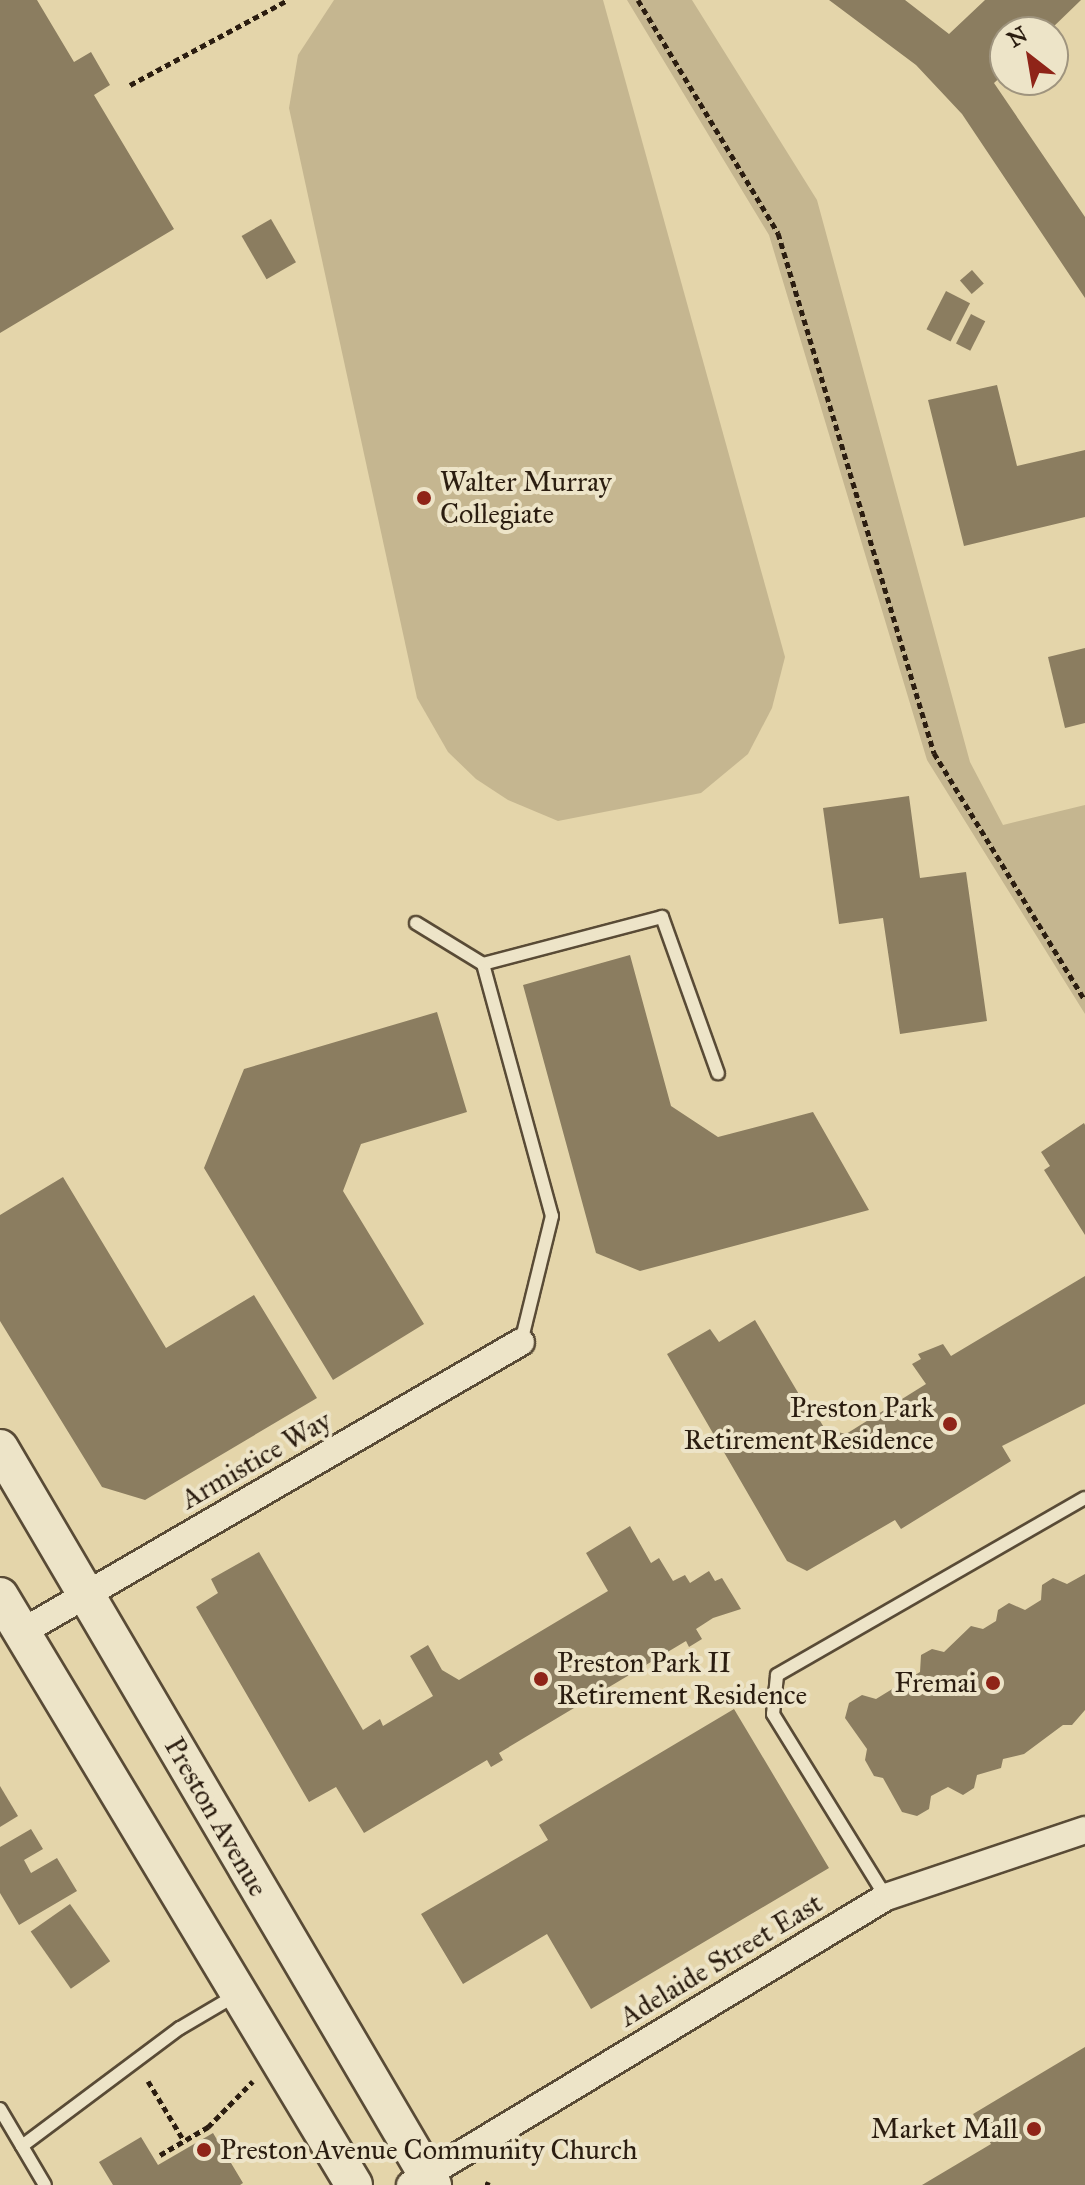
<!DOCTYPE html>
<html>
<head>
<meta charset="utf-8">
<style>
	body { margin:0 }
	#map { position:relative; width:1085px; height:2185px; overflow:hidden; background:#e4d5aa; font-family:"IM FELL Great Primer",serif }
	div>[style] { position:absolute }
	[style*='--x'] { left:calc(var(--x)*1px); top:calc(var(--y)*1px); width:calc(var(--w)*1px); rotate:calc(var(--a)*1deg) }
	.green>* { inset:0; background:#c5b690 }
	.building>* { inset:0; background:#8b7d60; transform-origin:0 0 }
	.path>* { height:5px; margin-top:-2.5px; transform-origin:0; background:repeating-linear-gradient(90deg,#2b1d10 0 6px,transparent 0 10px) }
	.roads { filter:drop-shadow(2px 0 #594b36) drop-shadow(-2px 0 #594b36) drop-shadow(0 2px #594b36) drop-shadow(0 -2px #594b36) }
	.service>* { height:12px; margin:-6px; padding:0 6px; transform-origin:6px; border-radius:6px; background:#ede4c8 }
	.minor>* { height:26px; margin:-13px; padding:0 13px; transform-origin:13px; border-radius:13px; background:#ede4c8 }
	.secondary>* { height:36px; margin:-18px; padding:0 18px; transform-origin:18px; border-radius:18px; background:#ede4c8 }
	.dots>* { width:22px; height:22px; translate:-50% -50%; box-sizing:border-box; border:4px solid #ede4c8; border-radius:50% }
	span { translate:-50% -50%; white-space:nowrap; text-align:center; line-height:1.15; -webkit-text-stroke:8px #ede4c8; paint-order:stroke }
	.poi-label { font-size:28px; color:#2b1d10 }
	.left { translate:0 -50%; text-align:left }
	.right { translate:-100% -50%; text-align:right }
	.street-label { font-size:28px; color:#2b1d10 }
	.north { position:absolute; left:989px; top:16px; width:80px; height:80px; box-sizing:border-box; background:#ede4c8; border:2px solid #9f947e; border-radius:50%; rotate:329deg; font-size:22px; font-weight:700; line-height:32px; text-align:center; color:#2b1d10 }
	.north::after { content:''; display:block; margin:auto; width:28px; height:36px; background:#8f2418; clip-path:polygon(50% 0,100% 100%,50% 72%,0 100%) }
</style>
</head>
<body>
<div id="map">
	<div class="green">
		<i style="clip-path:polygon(334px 0,603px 0,785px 657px,772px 708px,748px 754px,701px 793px,558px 821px,508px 800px,476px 779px,448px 752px,417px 698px,289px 108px,298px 55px)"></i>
		<i style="clip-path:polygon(627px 0,692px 0,817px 200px,970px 762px,1003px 825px,1085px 805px,1085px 1014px,927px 760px,769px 235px)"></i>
	</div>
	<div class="building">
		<i style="clip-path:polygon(0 0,37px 0,74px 62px,91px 52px,110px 85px,94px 95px,174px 229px,0 333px)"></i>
		<i style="clip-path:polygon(829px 0,905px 0,949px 34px,985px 0,1081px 0,1048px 32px,1005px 32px,1005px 73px,994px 83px,1085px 217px,1085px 298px,962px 114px,916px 65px)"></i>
		<i style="left:271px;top:219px;width:50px;height:34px;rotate:60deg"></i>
		<i style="left:972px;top:270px;width:18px;height:16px;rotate:49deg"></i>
		<i style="left:946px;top:291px;width:27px;height:43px;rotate:27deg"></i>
		<i style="left:971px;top:314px;width:16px;height:33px;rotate:27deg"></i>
		<i style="clip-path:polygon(997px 385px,1017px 466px,1085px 450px,1085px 517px,964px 546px,928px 400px)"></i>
		<i style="clip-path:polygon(1085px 648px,1085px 723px,1065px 728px,1048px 657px)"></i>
		<i style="clip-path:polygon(909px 796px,920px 878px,966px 872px,987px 1021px,900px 1034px,883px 918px,839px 924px,823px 808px)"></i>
		<i style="clip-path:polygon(630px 955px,671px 1106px,718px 1137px,813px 1112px,869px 1210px,640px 1271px,596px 1253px,523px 985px)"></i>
		<i style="clip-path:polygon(437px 1012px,467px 1112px,361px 1144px,343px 1191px,424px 1324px,333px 1380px,204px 1168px,244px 1069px)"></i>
		<i style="clip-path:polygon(1084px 1123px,1085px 1125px,1085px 1235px,1044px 1170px,1050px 1166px,1041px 1152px)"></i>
		<i style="clip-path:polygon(63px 1177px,166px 1348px,254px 1295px,317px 1398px,145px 1500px,102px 1487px,0 1321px,0 1215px)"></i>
		<i style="clip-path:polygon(1085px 1276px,1085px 1404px,1002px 1446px,1011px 1461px,901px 1529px,895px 1520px,807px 1571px,787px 1561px,667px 1354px,710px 1329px,719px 1342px,755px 1320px,813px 1418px,817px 1416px,825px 1429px,846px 1434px,926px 1384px,912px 1364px,921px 1359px,918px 1354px,943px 1344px,951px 1356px)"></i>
		<i style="clip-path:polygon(630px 1526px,651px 1563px,659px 1558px,673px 1581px,685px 1575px,690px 1583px,709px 1571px,715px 1581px,722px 1578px,741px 1609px,713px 1618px,696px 1629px,702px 1639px,689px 1647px,686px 1641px,499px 1753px,503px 1760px,491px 1767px,487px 1760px,364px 1833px,336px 1787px,309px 1802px,196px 1607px,218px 1593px,211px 1579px,259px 1552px,363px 1730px,380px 1719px,383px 1726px,433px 1696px,410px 1656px,428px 1645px,442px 1670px,459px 1680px,608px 1591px,586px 1553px)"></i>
		<i style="clip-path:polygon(1085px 1574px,1085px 1710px,1072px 1725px,1063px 1725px,1024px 1754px,1003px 1759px,1001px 1768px,977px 1775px,974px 1788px,963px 1795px,948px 1787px,931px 1796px,929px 1809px,917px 1816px,902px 1812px,883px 1778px,874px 1776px,865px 1760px,867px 1749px,845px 1718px,849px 1703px,862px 1695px,876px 1699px,920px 1672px,921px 1655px,932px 1649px,944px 1652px,971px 1626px,983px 1629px,996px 1621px,998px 1610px,1009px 1603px,1025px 1610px,1041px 1600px,1042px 1585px,1053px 1578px,1067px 1584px)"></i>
		<i style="clip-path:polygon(734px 1709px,829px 1868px,591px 2009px,547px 1934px,463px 1984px,421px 1914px,548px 1840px,539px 1825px)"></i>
		<i style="clip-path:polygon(0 1786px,18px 1816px,0 1827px)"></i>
		<i style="clip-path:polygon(31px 1829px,43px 1849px,24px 1860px,31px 1873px,57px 1858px,77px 1891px,19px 1925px,0 1893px,0 1847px)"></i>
		<i style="left:70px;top:1904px;width:70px;height:48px;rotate:55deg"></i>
		<i style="clip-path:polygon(1085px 2047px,1085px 2185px,922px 2185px,991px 2144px,973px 2114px)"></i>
		<i style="clip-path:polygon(213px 2133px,243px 2183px,240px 2185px,113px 2185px,99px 2162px,141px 2137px,158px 2165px)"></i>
	</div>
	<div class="path">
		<i style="--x:638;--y:0;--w:272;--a:59"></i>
		<i style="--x:778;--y:233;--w:543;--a:73.3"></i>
		<i style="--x:934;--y:753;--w:289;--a:58.6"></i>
		<i style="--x:130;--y:85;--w:179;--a:-28.3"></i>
		<i style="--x:148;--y:2081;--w:70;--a:59"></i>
		<i style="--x:160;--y:2155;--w:56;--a:-30.3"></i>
		<i style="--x:208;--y:2127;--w:64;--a:-45.6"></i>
		<i style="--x:485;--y:2183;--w:5;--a:22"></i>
	</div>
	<div class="roads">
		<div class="service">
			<i style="--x:416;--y:923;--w:79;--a:31.5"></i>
			<i style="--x:483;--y:964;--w:261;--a:74.7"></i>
			<i style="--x:552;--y:1216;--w:130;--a:103.8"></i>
			<i style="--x:483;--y:964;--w:185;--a:-14.7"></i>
			<i style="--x:662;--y:917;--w:166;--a:70.3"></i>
			<i style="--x:886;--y:1897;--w:215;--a:-121.7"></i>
			<i style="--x:773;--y:1714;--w:39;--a:-84"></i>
			<i style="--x:777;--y:1675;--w:355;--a:-29.9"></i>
			<i style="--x:0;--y:2109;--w:88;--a:59.4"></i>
			<i style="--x:22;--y:2146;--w:197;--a:-36.8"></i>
			<i style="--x:180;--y:2028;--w:65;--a:-30.5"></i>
		</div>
		<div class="minor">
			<i style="--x:22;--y:1632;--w:577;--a:-30.16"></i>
			<i style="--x:410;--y:2185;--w:556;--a:-31.18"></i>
			<i style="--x:886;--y:1897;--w:210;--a:-18.6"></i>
		</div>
		<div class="secondary">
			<i style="--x:0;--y:1448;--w:855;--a:59.57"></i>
			<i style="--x:0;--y:1596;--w:687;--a:58.99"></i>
		</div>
	</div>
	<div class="dots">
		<i style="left:424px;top:498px;background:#8f2418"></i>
		<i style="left:950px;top:1424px;background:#8f2418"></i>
		<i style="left:541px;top:1679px;background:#8f2418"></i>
		<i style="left:993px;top:1683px;background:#8f2418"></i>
		<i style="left:1034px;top:2129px;background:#8f2418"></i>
		<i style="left:204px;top:2150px;background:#8f2418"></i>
	</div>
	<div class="poi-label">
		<span class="left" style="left:440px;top:498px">Walter Murray<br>Collegiate</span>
		<span class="right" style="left:934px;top:1424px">Preston Park<br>Retirement Residence</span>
		<span class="left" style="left:557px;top:1679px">Preston Park II<br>Retirement Residence</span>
		<span class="right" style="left:977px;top:1683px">Fremai</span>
		<span class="right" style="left:1018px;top:2129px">Market Mall</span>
		<span class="left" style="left:220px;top:2150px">Preston Avenue Community Church</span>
	</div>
	<div class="street-label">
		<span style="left:256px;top:1460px;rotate:-30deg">Armistice Way</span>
		<span style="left:216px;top:1817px;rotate:60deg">Preston Avenue</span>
		<span style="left:721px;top:1960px;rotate:-31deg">Adelaide Street East</span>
	</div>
	<div class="north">N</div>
</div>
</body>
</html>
